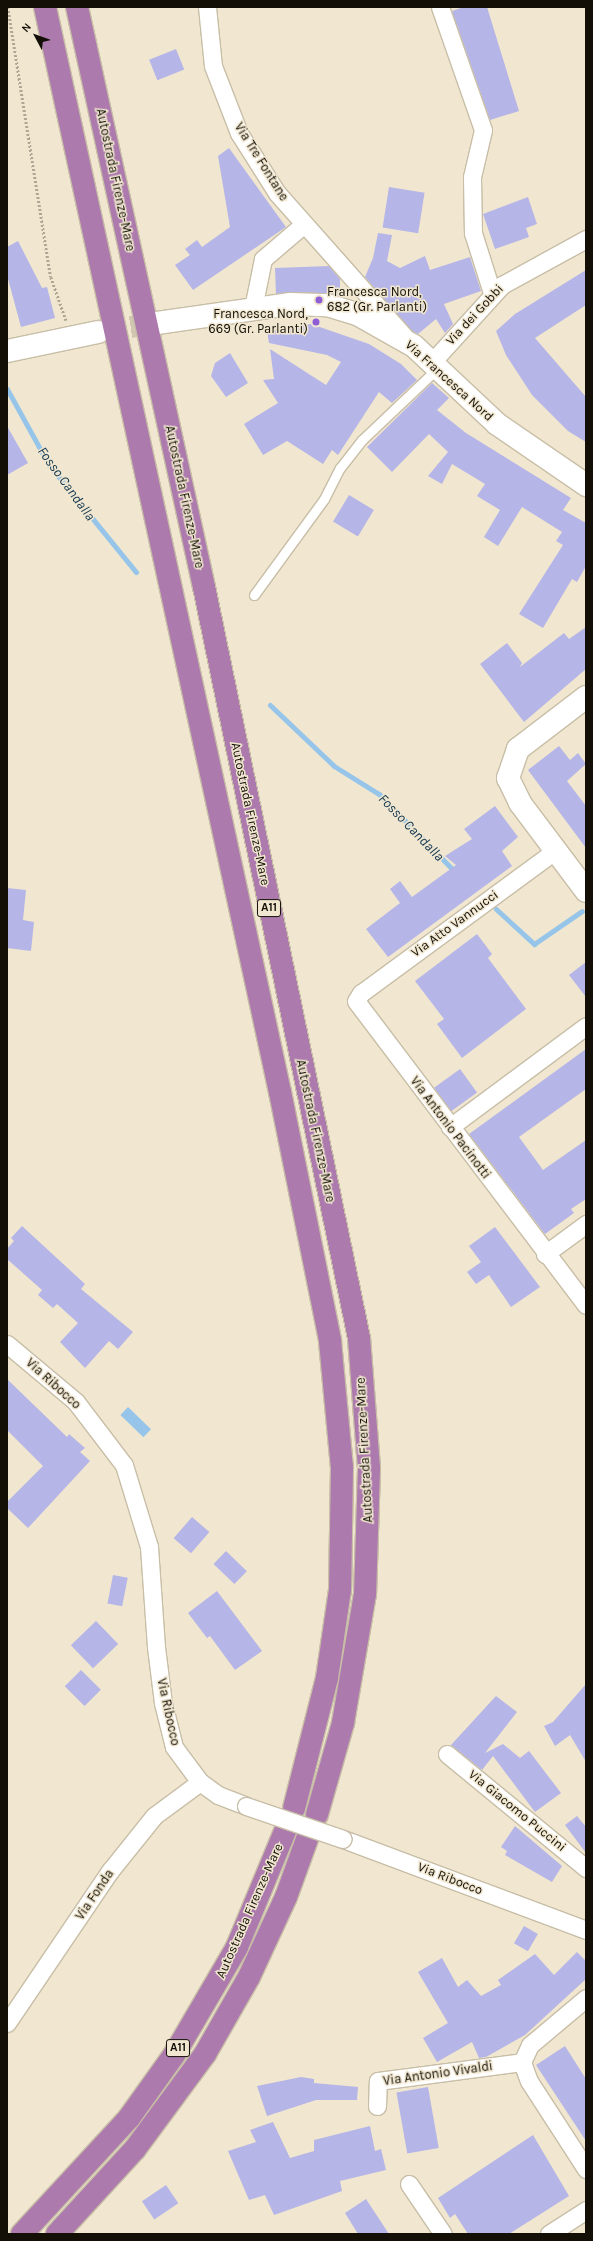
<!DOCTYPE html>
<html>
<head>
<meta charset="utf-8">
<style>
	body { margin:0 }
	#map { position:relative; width:593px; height:2241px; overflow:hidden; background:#f1e7d0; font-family:Karla,sans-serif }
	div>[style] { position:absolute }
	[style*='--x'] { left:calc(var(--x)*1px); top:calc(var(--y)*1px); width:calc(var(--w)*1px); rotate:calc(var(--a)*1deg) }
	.water>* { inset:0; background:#97c5e9; transform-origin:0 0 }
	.stream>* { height:5px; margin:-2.5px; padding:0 2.5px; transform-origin:2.5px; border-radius:2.5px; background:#97c5e9 }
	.building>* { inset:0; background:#b5b5e7; transform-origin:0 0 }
	.secondary-tunnel>* { height:22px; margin-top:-11px; transform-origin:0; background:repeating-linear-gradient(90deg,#d0c7b2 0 22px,transparent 0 33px) }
	.path>* { height:2.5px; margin-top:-1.25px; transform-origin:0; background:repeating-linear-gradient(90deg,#aea694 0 2px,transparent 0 4px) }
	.roads { filter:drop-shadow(1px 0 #c8bea7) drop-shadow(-1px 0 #c8bea7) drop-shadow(0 1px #c8bea7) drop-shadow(0 -1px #c8bea7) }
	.lane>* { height:9px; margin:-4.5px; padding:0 4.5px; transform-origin:4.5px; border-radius:4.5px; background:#fff }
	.street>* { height:17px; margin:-8.5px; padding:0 8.5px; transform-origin:8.5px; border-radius:8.5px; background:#fff }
	.secondary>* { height:22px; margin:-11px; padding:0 11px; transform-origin:11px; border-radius:11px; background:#fff }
	.highway>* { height:22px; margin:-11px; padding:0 11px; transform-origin:11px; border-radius:11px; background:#ad7aae }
	.bridges { filter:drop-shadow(1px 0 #c8bea7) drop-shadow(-1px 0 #c8bea7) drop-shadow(0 1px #c8bea7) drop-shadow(0 -1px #c8bea7) }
	.street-bridge>* { height:17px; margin:-8.5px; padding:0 8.5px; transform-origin:8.5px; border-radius:8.5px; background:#fff }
	.dots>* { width:11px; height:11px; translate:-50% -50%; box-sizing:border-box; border:2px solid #f1e7d0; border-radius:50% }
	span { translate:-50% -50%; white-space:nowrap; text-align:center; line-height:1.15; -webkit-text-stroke:3px #f1e7d0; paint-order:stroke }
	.shield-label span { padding:1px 3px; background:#f1e7d0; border:1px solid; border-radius:3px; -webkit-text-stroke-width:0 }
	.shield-label { font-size:12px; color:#130f07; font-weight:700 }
	.street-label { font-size:13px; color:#130f07 }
	.poi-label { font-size:13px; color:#130f07 }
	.left { translate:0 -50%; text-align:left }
	.right { translate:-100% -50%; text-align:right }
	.water-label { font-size:14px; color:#12364f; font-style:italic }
	.frame { position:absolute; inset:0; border:8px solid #130f07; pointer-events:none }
	.north { position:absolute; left:16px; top:16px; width:40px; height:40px; -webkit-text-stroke:3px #f1e7d0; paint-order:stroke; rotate:311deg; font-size:11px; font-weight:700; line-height:16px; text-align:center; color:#130f07 }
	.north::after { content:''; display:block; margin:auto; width:14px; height:18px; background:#130f07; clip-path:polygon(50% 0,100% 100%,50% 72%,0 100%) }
</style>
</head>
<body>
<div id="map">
	<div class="water">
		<i style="left:128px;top:1407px;width:32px;height:11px;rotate:44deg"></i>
	</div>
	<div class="stream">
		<i style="--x:7;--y:389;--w:87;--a:61.1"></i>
		<i style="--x:49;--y:465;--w:138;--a:50.9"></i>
		<i style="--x:270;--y:705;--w:88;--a:43.6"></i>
		<i style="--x:334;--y:766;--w:53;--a:31.9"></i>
		<i style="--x:379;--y:794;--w:109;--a:45.7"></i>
		<i style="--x:496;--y:909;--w:52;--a:42.6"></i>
		<i style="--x:534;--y:944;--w:58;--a:-34.5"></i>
	</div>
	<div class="building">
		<i style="clip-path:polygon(464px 7px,487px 7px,519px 111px,490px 120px,452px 11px)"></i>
		<i style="left:176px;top:49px;width:22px;height:29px;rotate:68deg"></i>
		<i style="clip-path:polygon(229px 148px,286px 227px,193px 290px,175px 265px,190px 255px,185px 249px,197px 240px,202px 247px,230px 227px,218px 156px)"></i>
		<i style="left:389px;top:187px;width:36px;height:41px;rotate:9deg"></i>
		<i style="clip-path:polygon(528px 197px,537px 224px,526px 228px,529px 237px,495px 249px,483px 214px)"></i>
		<i style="clip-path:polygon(378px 233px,392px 235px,387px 261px,400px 268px,425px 256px,430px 270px,470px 257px,481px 291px,444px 304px,453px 324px,445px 333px,436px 319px,418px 334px,412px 331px,365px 277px,373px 258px)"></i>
		<i style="clip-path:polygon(18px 241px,42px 288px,47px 287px,55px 318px,21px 327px,7px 275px,7px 247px)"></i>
		<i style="clip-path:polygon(329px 266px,340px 279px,340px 295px,276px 294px,275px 268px)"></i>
		<i style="clip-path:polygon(586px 270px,586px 305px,535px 338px,586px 397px,586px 442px,568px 431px,532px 395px,506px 355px,496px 331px,515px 314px)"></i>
		<i style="clip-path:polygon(311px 324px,369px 344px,401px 364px,417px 380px,392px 403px,379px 392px,338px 455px,332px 450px,323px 464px,287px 441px,263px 455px,244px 424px,278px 403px,263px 380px,274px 379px,270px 349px,326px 385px,341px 362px,327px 355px,269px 343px,267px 331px)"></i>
		<i style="clip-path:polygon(230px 353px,248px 383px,226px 397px,211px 376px,215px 363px)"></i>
		<i style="clip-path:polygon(432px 383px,449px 398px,437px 410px,466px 433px,571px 498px,563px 510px,586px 523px,586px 566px,577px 582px,572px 579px,543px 628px,519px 614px,563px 545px,556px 541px,562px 532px,522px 507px,498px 546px,484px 537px,500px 510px,477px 496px,485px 484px,452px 464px,442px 484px,428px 476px,448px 452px,429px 434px,392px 472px,367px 447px)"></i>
		<i style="clip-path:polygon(7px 426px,28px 463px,7px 475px)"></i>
		<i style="left:349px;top:495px;width:29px;height:31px;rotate:31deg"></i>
		<i style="clip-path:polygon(586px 627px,586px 669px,524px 722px,480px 664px,507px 643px,522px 663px,520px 667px,564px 633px,569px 639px)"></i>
		<i style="clip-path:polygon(559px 746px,570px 760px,578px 753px,586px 764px,567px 781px,586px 806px,586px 848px,528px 770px)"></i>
		<i style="clip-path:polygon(495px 806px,518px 837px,502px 851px,512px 866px,388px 957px,366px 929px,400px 903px,390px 889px,400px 881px,412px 897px,456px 865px,445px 856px,472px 839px,464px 829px)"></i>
		<i style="clip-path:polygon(7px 888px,26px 890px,23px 920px,34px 922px,31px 951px,7px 948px)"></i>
		<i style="clip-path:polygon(477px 934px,492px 954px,488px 958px,526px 1009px,462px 1058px,437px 1024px,444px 1019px,415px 981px)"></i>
		<i style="clip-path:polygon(586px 962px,586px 997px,569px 975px)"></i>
		<i style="clip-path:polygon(586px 1049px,586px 1089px,519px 1137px,543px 1170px,586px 1140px,586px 1199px,571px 1209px,574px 1213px,545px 1234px,469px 1134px)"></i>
		<i style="left:460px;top:1069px;width:29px;height:32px;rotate:54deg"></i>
		<i style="clip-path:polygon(22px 1226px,85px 1284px,81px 1289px,133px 1332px,118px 1349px,109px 1341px,85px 1368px,60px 1342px,78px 1323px,57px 1304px,53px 1308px,38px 1295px,42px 1290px,7px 1259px,7px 1249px,14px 1241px,11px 1238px)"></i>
		<i style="clip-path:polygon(495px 1227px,540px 1287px,511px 1307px,489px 1275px,476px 1284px,467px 1272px,481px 1262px,469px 1246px)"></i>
		<i style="clip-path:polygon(7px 1379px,67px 1437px,69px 1434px,85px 1448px,80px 1452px,90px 1461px,28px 1528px,7px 1508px,7px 1502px,43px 1466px,7px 1430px)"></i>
		<i style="left:192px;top:1517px;width:23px;height:28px;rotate:41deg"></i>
		<i style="left:226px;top:1551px;width:29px;height:18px;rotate:44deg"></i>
		<i style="left:113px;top:1575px;width:15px;height:29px;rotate:11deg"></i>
		<i style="clip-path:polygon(217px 1591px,262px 1651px,235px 1670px,210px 1636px,207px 1638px,188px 1613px)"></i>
		<i style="left:96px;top:1621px;width:32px;height:35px;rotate:46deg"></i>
		<i style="left:81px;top:1670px;width:28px;height:23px;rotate:45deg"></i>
		<i style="clip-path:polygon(586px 1684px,586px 1762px,570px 1735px,555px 1746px,544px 1726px,553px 1722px)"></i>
		<i style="clip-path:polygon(496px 1696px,517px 1712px,485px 1753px,503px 1744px,520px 1758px,529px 1751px,561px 1793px,535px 1812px,493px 1756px,482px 1770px,451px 1745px)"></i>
		<i style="clip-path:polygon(577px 1816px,586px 1827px,586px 1853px,565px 1825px)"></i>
		<i style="clip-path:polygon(515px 1826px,562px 1866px,552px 1882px,505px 1855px,507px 1851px,501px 1847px)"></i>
		<i style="left:524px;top:1926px;width:16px;height:20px;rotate:30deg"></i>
		<i style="clip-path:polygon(577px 1952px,586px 1961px,586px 1979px,525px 2035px,486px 2057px,479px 2058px,472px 2042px,437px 2062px,423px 2038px,448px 2023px,418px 1972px,442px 1958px,458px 1987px,467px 1980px,481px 1996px,501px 1985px,498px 1980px,535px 1954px,554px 1975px)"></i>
		<i style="clip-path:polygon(565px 2046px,586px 2079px,586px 2141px,536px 2065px)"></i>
		<i style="clip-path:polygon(301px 2077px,314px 2079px,314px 2083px,358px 2087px,357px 2100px,316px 2100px,267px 2116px,257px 2086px)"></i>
		<i style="left:428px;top:2087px;width:62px;height:32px;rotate:80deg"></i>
		<i style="clip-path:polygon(273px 2122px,290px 2158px,314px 2151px,314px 2140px,370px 2126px,375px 2151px,381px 2149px,386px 2170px,340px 2181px,342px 2191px,274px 2215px,265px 2195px,249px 2200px,228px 2151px,256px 2142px,250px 2130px)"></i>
		<i style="clip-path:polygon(533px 2135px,569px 2196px,509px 2234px,468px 2234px,455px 2214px,450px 2218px,438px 2198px)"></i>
		<i style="left:166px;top:2185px;width:22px;height:29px;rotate:56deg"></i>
		<i style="clip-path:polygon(366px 2199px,389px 2234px,358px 2234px,345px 2213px)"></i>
	</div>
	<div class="secondary-tunnel">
		<i style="--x:98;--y:332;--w:60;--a:-8.7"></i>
	</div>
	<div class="path">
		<i style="--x:8;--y:7;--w:273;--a:81"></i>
		<i style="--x:51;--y:277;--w:46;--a:70.8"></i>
	</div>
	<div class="roads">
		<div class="lane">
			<i style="--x:254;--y:595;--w:119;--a:-53.9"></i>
			<i style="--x:324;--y:499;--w:35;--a:-63"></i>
			<i style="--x:340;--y:468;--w:36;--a:-52"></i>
			<i style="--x:362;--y:440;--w:105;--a:-43.5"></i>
		</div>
		<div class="street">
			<i style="--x:207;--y:7;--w:59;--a:84.2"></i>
			<i style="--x:213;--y:66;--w:72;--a:68.8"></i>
			<i style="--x:239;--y:133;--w:71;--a:57.7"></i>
			<i style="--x:277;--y:193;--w:191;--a:48.4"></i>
			<i style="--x:440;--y:7;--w:130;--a:70.7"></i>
			<i style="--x:483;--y:130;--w:48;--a:103.2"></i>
			<i style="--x:472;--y:177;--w:56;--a:89"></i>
			<i style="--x:473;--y:233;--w:63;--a:72.4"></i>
			<i style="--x:253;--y:308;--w:50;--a:-78.5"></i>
			<i style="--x:263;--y:259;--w:54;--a:-40.5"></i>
			<i style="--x:432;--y:362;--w:104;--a:-47.7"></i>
			<i style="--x:502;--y:285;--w:96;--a:-28.7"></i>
			<i style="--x:556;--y:850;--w:242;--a:143.7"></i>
			<i style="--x:361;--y:993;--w:9;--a:122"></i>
			<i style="--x:356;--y:1001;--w:381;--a:52.9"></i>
			<i style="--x:450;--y:1127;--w:169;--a:-36.6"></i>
			<i style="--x:545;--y:1254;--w:51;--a:-36.2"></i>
			<i style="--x:7;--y:1344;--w:90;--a:40"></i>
			<i style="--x:76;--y:1402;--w:79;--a:52.7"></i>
			<i style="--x:124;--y:1465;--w:86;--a:73"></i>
			<i style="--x:149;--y:1547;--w:100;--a:86"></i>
			<i style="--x:156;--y:1647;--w:56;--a:82.9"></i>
			<i style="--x:163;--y:1703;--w:45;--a:76"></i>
			<i style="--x:174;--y:1747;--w:44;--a:53.4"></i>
			<i style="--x:200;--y:1782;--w:22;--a:36"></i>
			<i style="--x:218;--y:1795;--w:30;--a:21"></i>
			<i style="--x:447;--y:1754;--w:180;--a:39.4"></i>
			<i style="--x:343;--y:1839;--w:259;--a:20.5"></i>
			<i style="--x:586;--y:1998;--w:73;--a:140"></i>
			<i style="--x:530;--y:2045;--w:19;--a:115"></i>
			<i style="--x:522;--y:2062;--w:20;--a:70"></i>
			<i style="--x:529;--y:2081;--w:105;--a:57.1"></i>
			<i style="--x:7;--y:2023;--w:184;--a:-55.9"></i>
			<i style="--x:110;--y:1871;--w:70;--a:-51.3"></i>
			<i style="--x:154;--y:1816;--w:57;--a:-36.5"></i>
			<i style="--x:377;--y:2106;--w:25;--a:-88"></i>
			<i style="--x:378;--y:2081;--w:145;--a:-7.5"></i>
			<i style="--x:409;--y:2184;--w:60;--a:55.8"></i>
			<i style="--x:549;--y:2234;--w:44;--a:-33"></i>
		</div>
		<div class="secondary">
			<i style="--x:157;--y:323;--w:135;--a:-8.1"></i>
			<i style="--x:291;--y:304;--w:36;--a:2"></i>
			<i style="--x:327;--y:305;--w:31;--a:17"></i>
			<i style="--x:357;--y:314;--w:65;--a:29.3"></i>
			<i style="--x:414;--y:346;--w:114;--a:43.2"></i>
			<i style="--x:497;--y:424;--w:108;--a:34.4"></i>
			<i style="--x:7;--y:351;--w:93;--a:-11.8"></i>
			<i style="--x:586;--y:697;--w:86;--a:142.6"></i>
			<i style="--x:518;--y:749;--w:31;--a:109"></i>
			<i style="--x:508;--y:778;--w:28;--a:64"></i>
			<i style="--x:520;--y:803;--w:110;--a:53.1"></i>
		</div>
		<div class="highway">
			<i style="--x:45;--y:7;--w:1110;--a:77.78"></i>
			<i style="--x:280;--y:1092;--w:254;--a:78.6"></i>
			<i style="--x:330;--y:1341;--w:127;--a:84.6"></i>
			<i style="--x:342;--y:1467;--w:123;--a:90.9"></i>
			<i style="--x:340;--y:1590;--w:89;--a:98.4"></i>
			<i style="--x:327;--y:1678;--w:134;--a:104.2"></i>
			<i style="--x:77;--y:7;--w:594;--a:77.65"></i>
			<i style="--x:204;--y:587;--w:767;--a:78.34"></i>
			<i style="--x:359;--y:1338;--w:131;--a:85.6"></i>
			<i style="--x:369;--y:1469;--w:125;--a:91.8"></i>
			<i style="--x:365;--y:1594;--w:131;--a:99.7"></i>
			<i style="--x:343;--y:1723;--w:95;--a:105.9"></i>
			<i style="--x:22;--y:2234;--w:158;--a:-47.3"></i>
			<i style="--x:129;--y:2118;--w:77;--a:-54.5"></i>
			<i style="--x:174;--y:2055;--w:125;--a:-59.7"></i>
			<i style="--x:237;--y:1947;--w:126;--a:-67.5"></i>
			<i style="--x:57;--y:2234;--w:115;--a:-47.5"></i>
			<i style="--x:135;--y:2149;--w:118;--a:-53.6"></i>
			<i style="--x:205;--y:2054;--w:89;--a:-60.3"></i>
			<i style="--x:249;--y:1977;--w:88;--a:-65.2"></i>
			<i style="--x:286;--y:1897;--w:62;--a:-70.1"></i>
		</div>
	</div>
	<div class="bridges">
		<div class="street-bridge">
			<i style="--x:246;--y:1806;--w:102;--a:18.8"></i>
		</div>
	</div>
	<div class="dots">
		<i style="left:319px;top:300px;background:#8f5dd6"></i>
		<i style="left:316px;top:322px;background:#8f5dd6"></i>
	</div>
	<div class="shield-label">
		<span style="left:269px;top:908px">A11</span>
		<span style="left:178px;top:2048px">A11</span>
	</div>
	<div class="street-label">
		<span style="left:261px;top:162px;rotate:58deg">Via Tre Fontane</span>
		<span style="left:115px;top:180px;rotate:78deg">Autostrada Firenze-Mare</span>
		<span style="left:475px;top:315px;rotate:-47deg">Via dei Gobbi</span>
		<span style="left:449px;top:381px;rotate:42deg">Via Francesca Nord</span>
		<span style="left:184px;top:497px;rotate:78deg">Autostrada Firenze-Mare</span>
		<span style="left:250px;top:814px;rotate:78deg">Autostrada Firenze-Mare</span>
		<span style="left:455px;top:924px;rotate:-36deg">Via Atto Vannucci</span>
		<span style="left:450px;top:1128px;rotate:53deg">Via Antonio Pacinotti</span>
		<span style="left:315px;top:1131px;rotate:78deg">Autostrada Firenze-Mare</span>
		<span style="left:53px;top:1384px;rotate:42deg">Via Ribocco</span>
		<span style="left:365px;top:1450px;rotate:-93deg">Autostrada Firenze-Mare</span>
		<span style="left:168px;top:1712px;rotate:78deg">Via Ribocco</span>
		<span style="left:517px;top:1811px;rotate:39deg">Via Giacomo Puccini</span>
		<span style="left:450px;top:1879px;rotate:21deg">Via Ribocco</span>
		<span style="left:95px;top:1895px;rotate:-56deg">Via Fonda</span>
		<span style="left:250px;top:1911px;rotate:-66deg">Autostrada Firenze-Mare</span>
		<span style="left:438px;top:2074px;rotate:-8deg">Via Antonio Vivaldi</span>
	</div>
	<div class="poi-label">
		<span class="left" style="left:327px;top:300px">Francesca Nord,<br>682 (Gr. Parlanti)</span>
		<span class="right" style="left:308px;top:322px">Francesca Nord,<br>669 (Gr. Parlanti)</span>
	</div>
	<div class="water-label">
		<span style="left:66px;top:484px;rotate:54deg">Fosso Candalla</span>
		<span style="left:411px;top:828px;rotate:46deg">Fosso Candalla</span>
	</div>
	<div class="frame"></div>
	<div class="north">N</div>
</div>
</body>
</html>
